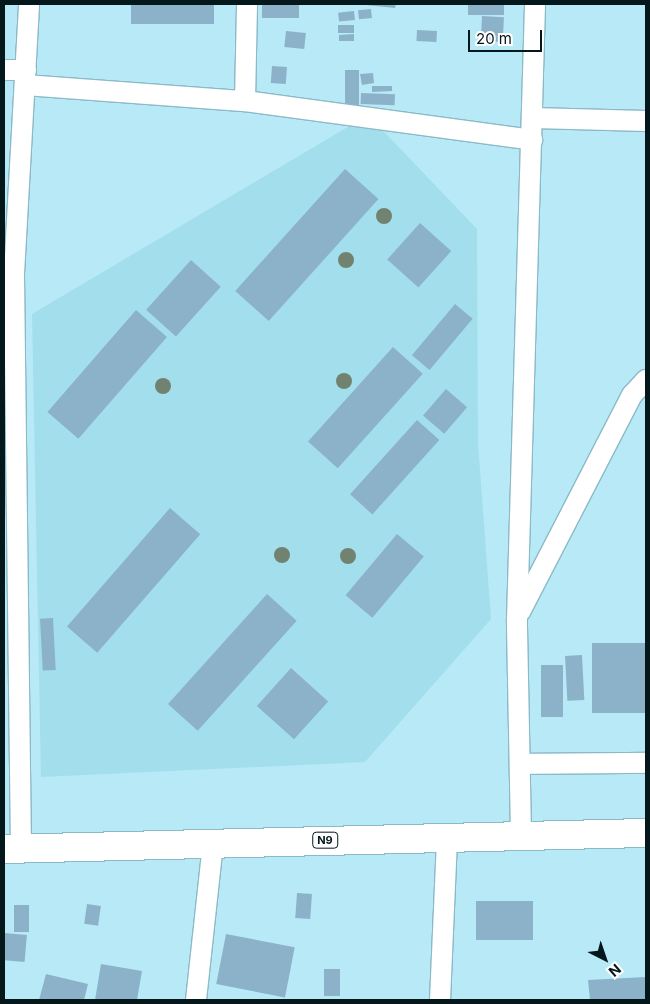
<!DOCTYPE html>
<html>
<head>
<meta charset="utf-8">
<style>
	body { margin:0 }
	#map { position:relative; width:650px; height:1004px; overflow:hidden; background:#b8e9f6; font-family:Inter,sans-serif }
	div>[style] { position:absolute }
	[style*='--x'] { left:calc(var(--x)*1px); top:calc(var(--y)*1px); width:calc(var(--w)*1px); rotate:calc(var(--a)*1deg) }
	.built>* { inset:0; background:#a3deed }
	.building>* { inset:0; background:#8cb2ca; transform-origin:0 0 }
	.roads { filter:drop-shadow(1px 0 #8bbac7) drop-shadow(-1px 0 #8bbac7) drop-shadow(0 1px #8bbac7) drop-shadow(0 -1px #8bbac7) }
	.minor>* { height:20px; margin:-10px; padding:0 10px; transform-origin:10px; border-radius:10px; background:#fff }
	.primary>* { height:28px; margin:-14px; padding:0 14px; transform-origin:14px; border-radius:14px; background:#fff }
	.trees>* { width:16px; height:16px; margin:-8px; border-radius:50%; background:#718271 }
	span { translate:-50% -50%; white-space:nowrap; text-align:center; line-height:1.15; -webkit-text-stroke:4px #fff; paint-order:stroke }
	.shield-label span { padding:1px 4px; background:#fff; border:1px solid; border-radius:4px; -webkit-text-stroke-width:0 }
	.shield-label { font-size:11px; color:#04171b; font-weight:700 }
	.frame { position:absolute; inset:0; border:5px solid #04171b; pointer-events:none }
	.north { position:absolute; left:580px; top:934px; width:50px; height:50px; -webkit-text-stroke:4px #fff; paint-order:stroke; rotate:139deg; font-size:14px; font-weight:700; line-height:20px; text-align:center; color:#04171b }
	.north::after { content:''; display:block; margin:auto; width:18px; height:22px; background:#04171b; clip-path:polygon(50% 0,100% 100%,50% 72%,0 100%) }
	.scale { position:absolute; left:468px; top:30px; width:74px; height:22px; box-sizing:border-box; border:2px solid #04171b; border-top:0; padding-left:6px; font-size:15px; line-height:18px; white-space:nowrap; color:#04171b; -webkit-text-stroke:4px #fff; paint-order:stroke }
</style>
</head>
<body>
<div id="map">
	<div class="built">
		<i style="clip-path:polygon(368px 115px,477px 229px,478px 443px,491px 619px,365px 762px,41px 777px,32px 314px)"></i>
	</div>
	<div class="building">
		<i style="left:131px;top:4px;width:83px;height:20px"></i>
		<i style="left:262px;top:4px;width:37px;height:14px"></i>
		<i style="clip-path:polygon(356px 4px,396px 4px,395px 8px)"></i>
		<i style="left:468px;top:4px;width:36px;height:11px"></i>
		<i style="left:371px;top:9px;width:9px;height:13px;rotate:84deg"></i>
		<i style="left:354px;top:11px;width:9px;height:16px;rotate:84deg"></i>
		<i style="left:482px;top:16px;width:22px;height:25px;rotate:3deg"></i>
		<i style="left:338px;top:25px;width:16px;height:8px"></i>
		<i style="left:417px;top:30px;width:20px;height:11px;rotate:3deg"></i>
		<i style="left:286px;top:31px;width:20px;height:16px;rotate:6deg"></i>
		<i style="clip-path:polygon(354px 34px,354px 41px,339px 41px,339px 35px)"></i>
		<i style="left:272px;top:66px;width:15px;height:17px;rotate:4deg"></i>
		<i style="left:345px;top:70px;width:14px;height:35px"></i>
		<i style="clip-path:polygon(373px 73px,374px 83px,362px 85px,360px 74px)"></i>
		<i style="clip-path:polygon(372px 86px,392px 86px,392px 91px,372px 92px)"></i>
		<i style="left:361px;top:93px;width:34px;height:11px;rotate:2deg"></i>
		<i style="left:345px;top:169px;width:45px;height:164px;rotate:42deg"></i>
		<i style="left:420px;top:223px;width:42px;height:49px;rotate:42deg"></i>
		<i style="left:191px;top:260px;width:40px;height:67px;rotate:42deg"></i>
		<i style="left:455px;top:304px;width:23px;height:67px;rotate:40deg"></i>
		<i style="left:136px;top:310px;width:41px;height:135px;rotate:41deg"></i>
		<i style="left:393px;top:347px;width:40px;height:127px;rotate:42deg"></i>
		<i style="left:446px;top:389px;width:28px;height:35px;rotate:41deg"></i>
		<i style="left:417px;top:420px;width:30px;height:100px;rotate:42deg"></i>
		<i style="left:170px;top:508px;width:40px;height:157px;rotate:41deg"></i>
		<i style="left:397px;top:534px;width:35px;height:80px;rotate:40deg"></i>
		<i style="left:267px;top:594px;width:40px;height:148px;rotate:42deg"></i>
		<i style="left:53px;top:618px;width:52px;height:13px;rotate:87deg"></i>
		<i style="left:592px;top:643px;width:54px;height:70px"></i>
		<i style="left:582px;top:655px;width:45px;height:17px;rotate:87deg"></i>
		<i style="left:541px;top:665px;width:22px;height:52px"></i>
		<i style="left:291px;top:668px;width:50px;height:51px;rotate:42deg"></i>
		<i style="left:297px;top:893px;width:15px;height:25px;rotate:4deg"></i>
		<i style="left:476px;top:901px;width:57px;height:39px"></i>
		<i style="left:87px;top:904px;width:14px;height:20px;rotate:8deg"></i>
		<i style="left:14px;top:905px;width:15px;height:27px"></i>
		<i style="left:4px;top:933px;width:23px;height:27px;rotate:5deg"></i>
		<i style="left:226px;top:934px;width:70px;height:51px;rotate:11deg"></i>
		<i style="clip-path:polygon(101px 964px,142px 971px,137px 1000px,95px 1000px)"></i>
		<i style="left:324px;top:969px;width:16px;height:27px"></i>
		<i style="clip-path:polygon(46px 974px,88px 984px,84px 1000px,39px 1000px)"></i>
		<i style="clip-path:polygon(646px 977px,646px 1000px,590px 1000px,588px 980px)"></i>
	</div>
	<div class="roads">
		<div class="minor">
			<i style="--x:4;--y:70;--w:22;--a:0"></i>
			<i style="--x:25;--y:85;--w:221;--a:4.2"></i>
			<i style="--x:245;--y:101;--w:97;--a:-88.8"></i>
			<i style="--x:245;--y:101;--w:290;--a:7.7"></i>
			<i style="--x:533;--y:118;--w:113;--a:1.5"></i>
			<i style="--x:520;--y:612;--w:244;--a:-62.7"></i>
			<i style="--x:632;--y:395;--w:21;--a:-47"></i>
			<i style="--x:520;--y:764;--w:126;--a:-0.5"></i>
			<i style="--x:521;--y:835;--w:216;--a:-91.1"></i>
			<i style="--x:517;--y:619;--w:615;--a:-88.32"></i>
			<i style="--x:21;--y:849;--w:575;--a:-90.7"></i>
			<i style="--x:14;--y:274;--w:270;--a:-86.8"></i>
			<i style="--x:196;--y:1000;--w:157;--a:-83.8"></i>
			<i style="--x:440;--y:1000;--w:163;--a:-87.5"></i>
		</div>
		<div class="primary">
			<i style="--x:4;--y:849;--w:642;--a:-1.43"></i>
		</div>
	</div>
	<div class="trees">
		<i style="left:384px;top:216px"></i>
		<i style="left:346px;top:260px"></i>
		<i style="left:344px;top:381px"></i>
		<i style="left:163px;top:386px"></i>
		<i style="left:282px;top:555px"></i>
		<i style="left:348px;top:556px"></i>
	</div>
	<div class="shield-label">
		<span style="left:325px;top:840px">N9</span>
	</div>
	<div class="frame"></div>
	<div class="north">N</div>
	<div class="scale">20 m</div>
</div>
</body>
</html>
